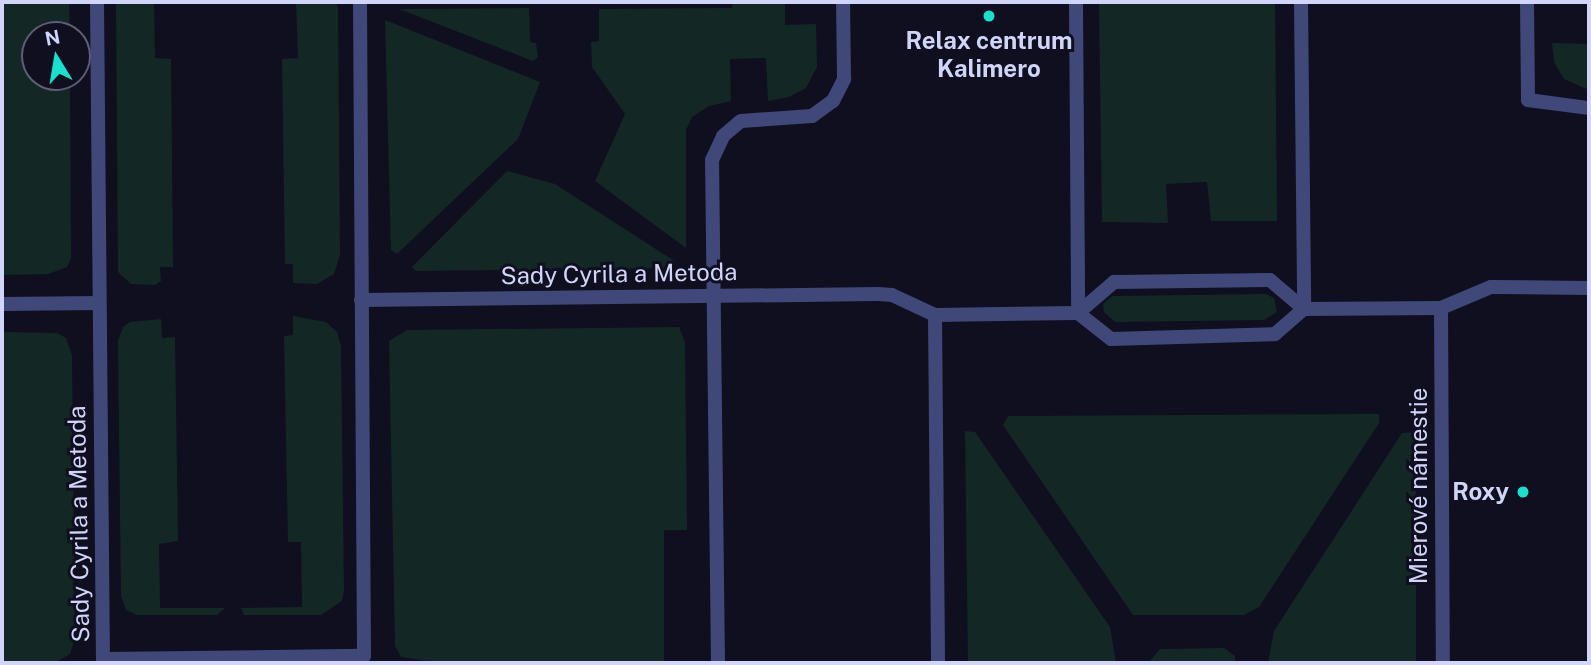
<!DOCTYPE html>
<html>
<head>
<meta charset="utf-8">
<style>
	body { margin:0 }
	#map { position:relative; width:1591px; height:665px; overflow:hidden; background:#0f0f1f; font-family:"Public Sans",sans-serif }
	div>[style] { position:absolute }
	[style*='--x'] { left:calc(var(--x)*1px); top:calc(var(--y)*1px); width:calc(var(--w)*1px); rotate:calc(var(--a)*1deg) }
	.green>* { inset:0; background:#132824 }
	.lane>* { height:14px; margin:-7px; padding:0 7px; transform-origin:7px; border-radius:7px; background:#3f4879 }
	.street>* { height:14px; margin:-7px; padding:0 7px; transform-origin:7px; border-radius:7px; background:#3f4879 }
	.dots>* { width:19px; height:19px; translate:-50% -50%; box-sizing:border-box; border:4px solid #0f0f1f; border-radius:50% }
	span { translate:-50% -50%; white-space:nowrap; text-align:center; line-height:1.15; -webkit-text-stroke:6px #0f0f1f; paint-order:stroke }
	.poi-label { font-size:24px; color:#d2d5fa; font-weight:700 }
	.right { translate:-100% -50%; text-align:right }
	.street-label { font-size:24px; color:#d2d5fa }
	.frame { position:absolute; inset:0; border:4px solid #d2d5fa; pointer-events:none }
	.north { position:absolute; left:21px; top:21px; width:70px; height:70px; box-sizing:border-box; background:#0f0f1f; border:2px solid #5d5e77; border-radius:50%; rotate:349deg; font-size:19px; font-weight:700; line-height:28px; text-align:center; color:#d2d5fa }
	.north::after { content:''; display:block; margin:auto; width:24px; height:32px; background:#18e0cf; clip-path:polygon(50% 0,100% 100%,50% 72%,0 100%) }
</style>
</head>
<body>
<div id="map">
	<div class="green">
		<i style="clip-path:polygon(2px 2px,69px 2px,70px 35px,35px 35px,35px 77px,70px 77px,71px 258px,67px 267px,48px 274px,2px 275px)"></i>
		<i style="clip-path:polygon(116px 2px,154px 2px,155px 58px,171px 59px,173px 267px,160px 267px,161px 281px,155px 285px,131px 284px,118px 272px)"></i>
		<i style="clip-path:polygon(296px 2px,336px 2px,338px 8px,340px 255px,334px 274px,317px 284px,293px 283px,293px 264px,285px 264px,282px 59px,298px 58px)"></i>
		<i style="clip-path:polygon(733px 2px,785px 2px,785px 25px,816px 24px,817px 67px,806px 88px,789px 97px,768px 101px,766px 58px,730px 59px,731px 101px,709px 106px,692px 117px,686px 130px,686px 248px,595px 181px,625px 114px,592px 67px,591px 42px,599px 41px,599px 9px,732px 8px)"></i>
		<i style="clip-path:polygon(1099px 2px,1275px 2px,1277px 221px,1211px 221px,1207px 182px,1166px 184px,1168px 223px,1102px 222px)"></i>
		<i style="clip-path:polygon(529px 8px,530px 42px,536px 43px,538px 57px,533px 61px,399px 9px)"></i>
		<i style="clip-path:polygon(385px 20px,540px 82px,518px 139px,397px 254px,391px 250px)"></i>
		<i style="clip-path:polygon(1552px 43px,1589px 44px,1589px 90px,1564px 79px,1554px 62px)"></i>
		<i style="clip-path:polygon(507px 171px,555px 184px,676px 262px,671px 268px,416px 271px,412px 267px)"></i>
		<i style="clip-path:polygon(1266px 294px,1274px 298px,1277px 312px,1264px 320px,1115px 322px,1104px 312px,1103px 304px,1112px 296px)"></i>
		<i style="clip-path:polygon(293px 316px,326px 322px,337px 332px,341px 346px,344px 591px,342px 601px,321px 615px,244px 615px,241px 608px,302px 607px,301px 542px,288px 542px,284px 336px,293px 335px)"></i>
		<i style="clip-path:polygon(161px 319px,162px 338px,175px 337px,178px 541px,159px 544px,160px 608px,225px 608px,217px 615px,137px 615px,126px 610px,121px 596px,118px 341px,123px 327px,130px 322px)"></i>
		<i style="clip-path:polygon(679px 327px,685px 342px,687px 530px,664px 530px,664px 663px,441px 663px,401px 657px,395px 646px,389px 341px,407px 330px)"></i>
		<i style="clip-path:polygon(2px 332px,57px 333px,66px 338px,72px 355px,75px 638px,70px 654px,54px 663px,2px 663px)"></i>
		<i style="clip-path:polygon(1379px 414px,1379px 423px,1259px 607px,1244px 615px,1133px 615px,1003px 425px,1008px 416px)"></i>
		<i style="clip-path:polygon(965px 431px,975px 432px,1110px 627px,1116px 663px,968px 663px)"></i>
		<i style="clip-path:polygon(1416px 432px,1416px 663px,1268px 663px,1274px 631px,1402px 433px)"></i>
		<i style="clip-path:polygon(1224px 648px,1235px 656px,1235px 663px,1148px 663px,1160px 649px)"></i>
	</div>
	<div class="lane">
		<i style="--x:1527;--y:2;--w:98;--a:89.4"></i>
		<i style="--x:1528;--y:100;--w:62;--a:7.5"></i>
		<i style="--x:718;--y:663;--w:503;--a:-90.68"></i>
		<i style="--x:712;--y:160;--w:26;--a:-65"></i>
		<i style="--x:723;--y:136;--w:23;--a:-40"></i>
		<i style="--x:741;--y:121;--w:71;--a:-4"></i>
		<i style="--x:812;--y:116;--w:26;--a:-36"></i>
		<i style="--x:833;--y:101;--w:25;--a:-63"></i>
		<i style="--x:844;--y:79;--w:77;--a:-90.7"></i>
	</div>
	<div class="street">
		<i style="--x:97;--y:2;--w:657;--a:89.48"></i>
		<i style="--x:103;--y:659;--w:261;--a:-0.7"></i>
		<i style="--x:364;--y:656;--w:654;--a:-90.35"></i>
		<i style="--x:1076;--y:2;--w:311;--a:89.6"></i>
		<i style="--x:1301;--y:2;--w:307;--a:89.4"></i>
		<i style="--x:361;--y:300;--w:517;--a:-0.66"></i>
		<i style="--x:878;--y:294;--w:14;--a:4"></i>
		<i style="--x:892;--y:295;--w:47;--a:24.9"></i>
		<i style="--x:935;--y:315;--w:143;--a:-0.8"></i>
		<i style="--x:1078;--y:313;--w:48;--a:-40.7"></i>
		<i style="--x:1114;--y:282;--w:156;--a:-0.7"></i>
		<i style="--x:1270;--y:280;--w:45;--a:40.5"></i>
		<i style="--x:2;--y:304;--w:97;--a:-0.6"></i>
		<i style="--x:1441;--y:308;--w:355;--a:89.7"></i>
		<i style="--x:1078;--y:313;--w:42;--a:38.2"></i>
		<i style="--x:1111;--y:339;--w:164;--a:-1.7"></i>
		<i style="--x:1275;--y:334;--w:38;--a:-41"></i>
		<i style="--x:1304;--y:309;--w:137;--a:-0.4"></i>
		<i style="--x:1441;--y:308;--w:54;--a:-22.8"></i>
		<i style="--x:1491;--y:287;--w:98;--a:0.6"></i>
		<i style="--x:935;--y:315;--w:348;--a:89.5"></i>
	</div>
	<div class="dots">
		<i style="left:989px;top:16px;background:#18e0cf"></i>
		<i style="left:1523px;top:492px;background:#18e0cf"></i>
	</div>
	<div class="poi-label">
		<span style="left:989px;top:55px">Relax centrum<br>Kalimero</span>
		<span class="right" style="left:1509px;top:492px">Roxy</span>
	</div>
	<div class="street-label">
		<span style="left:619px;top:274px;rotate:-1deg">Sady Cyrila a Metoda</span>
		<span style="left:1419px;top:486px;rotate:-90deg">Mierové námestie</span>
		<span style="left:79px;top:524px;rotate:-91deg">Sady Cyrila a Metoda</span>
	</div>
	<div class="frame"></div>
	<div class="north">N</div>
</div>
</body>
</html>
